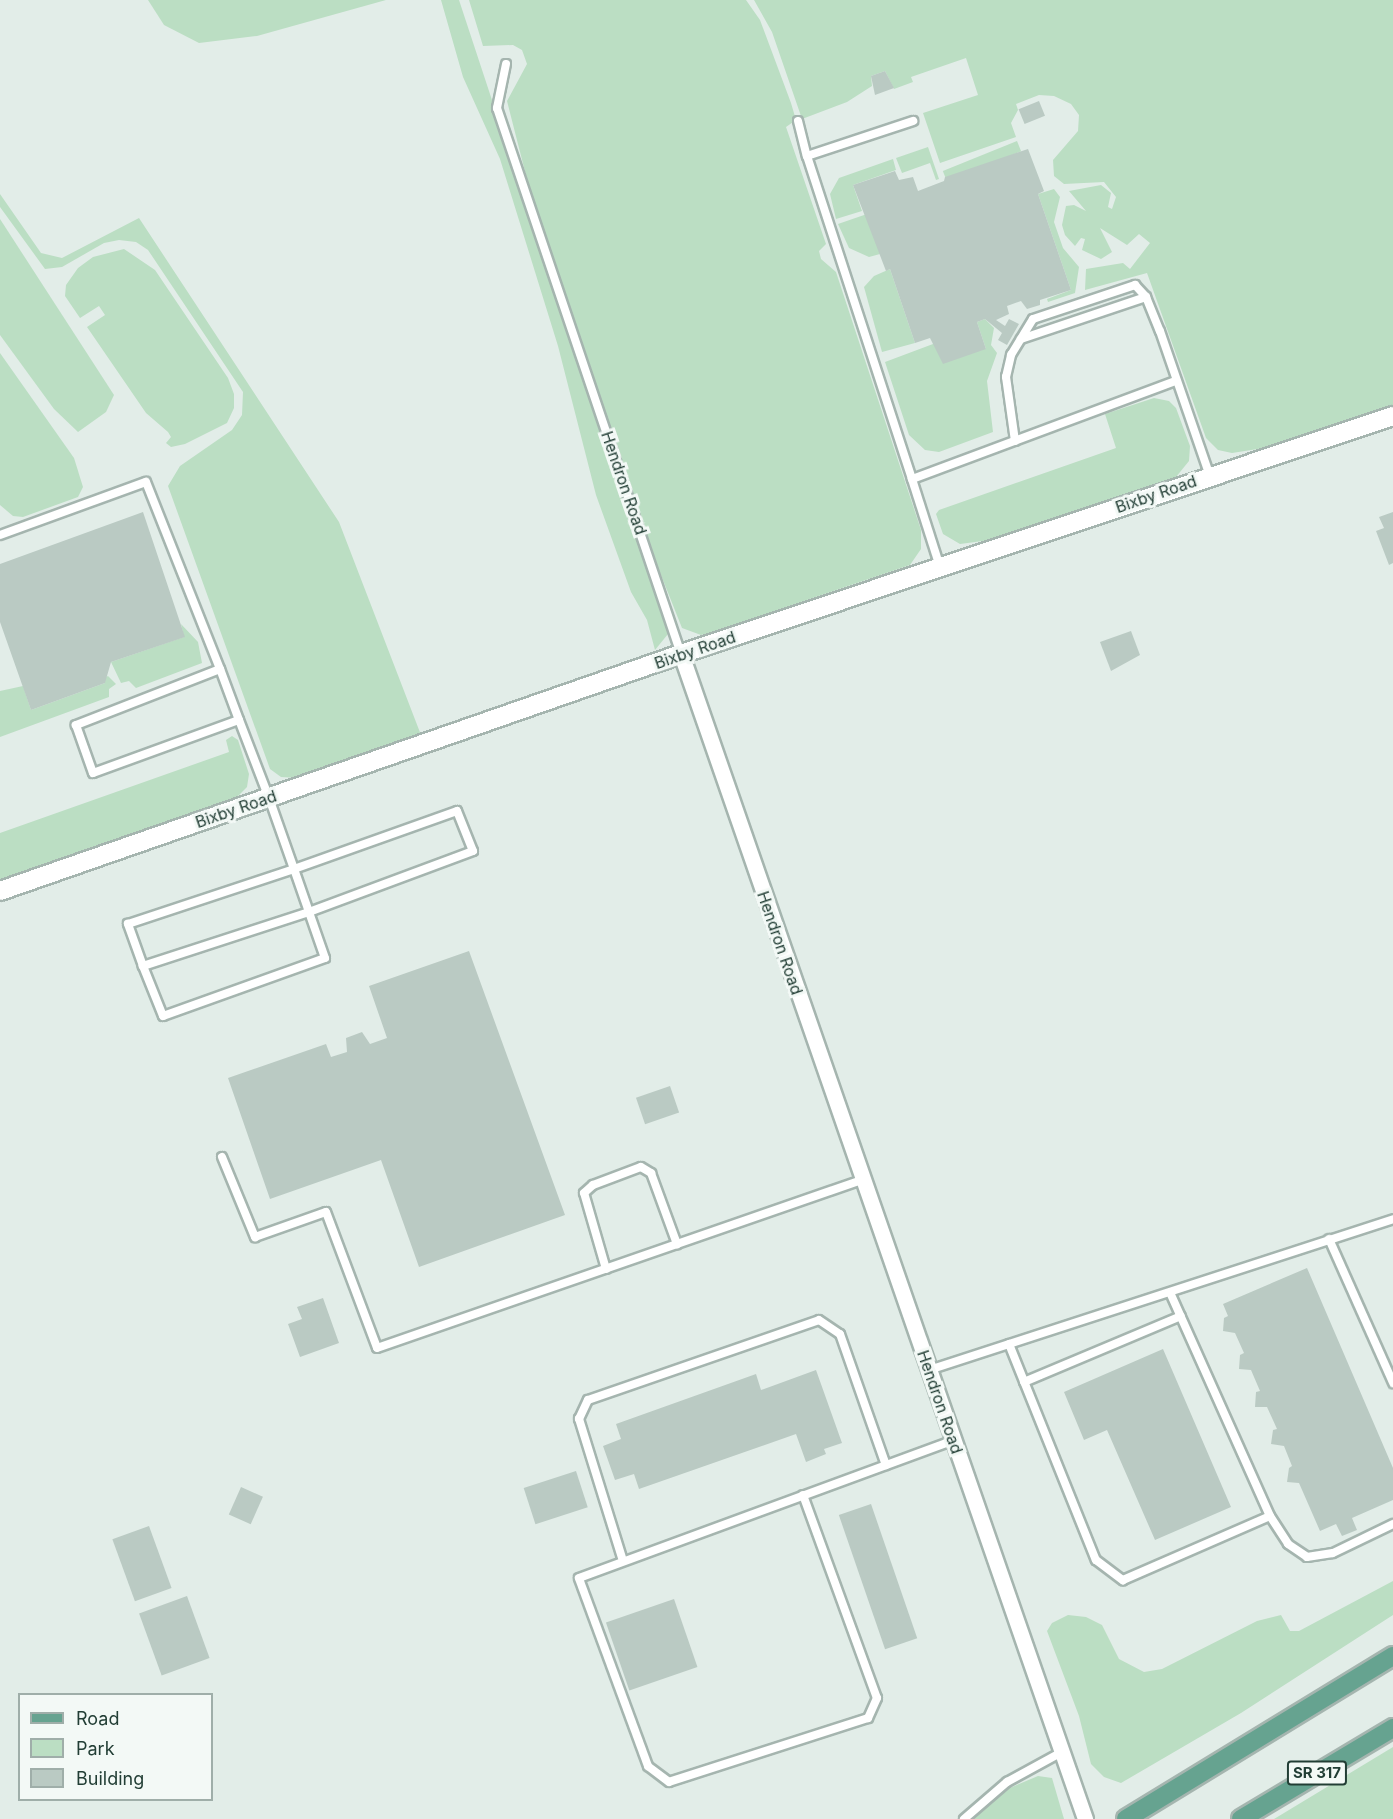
<!DOCTYPE html>
<html>
<head>
<meta charset="utf-8">
<style>
	body { margin:0 }
	#map { position:relative; width:1393px; height:1819px; overflow:hidden; background:#e2ede8; font-family:Inter,sans-serif }
	div>[style] { position:absolute }
	[style*='--x'] { left:calc(var(--x)*1px); top:calc(var(--y)*1px); width:calc(var(--w)*1px); rotate:calc(var(--a)*1deg) }
	.green>* { inset:0; background:#bbdec3; transform-origin:0 0 }
	.building>* { inset:0; background:#bacac3; transform-origin:0 0 }
	.roads { filter:drop-shadow(2px 0 #a5b5af) drop-shadow(-2px 0 #a5b5af) drop-shadow(0 2px #a5b5af) drop-shadow(0 -2px #a5b5af) }
	.service>* { height:8px; margin:-4px; padding:0 4px; transform-origin:4px; border-radius:4px; background:#fff }
	.minor>* { height:15px; margin:-7.5px; padding:0 7.5px; transform-origin:7.5px; border-radius:7.5px; background:#fff }
	.tertiary>* { height:18px; margin:-9px; padding:0 9px; transform-origin:9px; border-radius:9px; background:#fff }
	.primary>* { height:18px; margin:-9px; padding:0 9px; transform-origin:9px; border-radius:9px; background:#66a390 }
	span { translate:-50% -50%; white-space:nowrap; text-align:center; line-height:1.15; -webkit-text-stroke:6px #f3f9f6; paint-order:stroke }
	.shield-label span { padding:2px 4px; background:#f3f9f6; border:2px solid; border-radius:4px; -webkit-text-stroke-width:0 }
	.shield-label { font-size:15px; color:#223e35; font-weight:700 }
	.street-label { font-size:16px; color:#223e35 }
	.legend { position:absolute; left:18px; top:1693px; width:195px; height:108px; box-sizing:border-box; background:#f3f9f6; border:2px solid #9faea9; margin:0; padding:8px 10px; list-style:none; font-size:18px; color:#223e35 }
	.legend li { display:flex; align-items:center; gap:12px; height:30px }
	.legend b { width:30px; border:2px solid #9faea9 }
</style>
</head>
<body>
<div id="map">
	<div class="green">
		<i style="clip-path:polygon(148px 0,386px 0,257px 36px,199px 43px,164px 25px)"></i>
		<i style="clip-path:polygon(441px 0,459px 0,656px 598px,668px 634px,655px 650px,647px 620px,631px 592px,596px 495px,558px 346px,500px 159px,463px 77px)"></i>
		<i style="clip-path:polygon(469px 0,746px 0,760px 20px,791px 103px,796px 120px,786px 127px,826px 244px,819px 251px,821px 259px,836px 272px,921px 530px,921px 549px,910px 565px,710px 633px,701px 635px,682px 628px,655px 560px,530px 191px,507px 101px,527px 64px,522px 50px,513px 45px,483px 46px)"></i>
		<i style="clip-path:polygon(754px 0,1393px 0,1393px 405px,1264px 448px,1232px 453px,1218px 450px,1206px 438px,1147px 273px,1085px 290px,1086px 269px,1123px 263px,1130px 269px,1150px 243px,1139px 234px,1127px 245px,1100px 228px,1112px 252px,1101px 259px,1082px 250px,1085px 239px,1081px 238px,1075px 246px,1065px 235px,1062px 225px,1066px 206px,1074px 205px,1086px 211px,1069px 191px,1101px 185px,1111px 193px,1108px 207px,1112px 209px,1116px 197px,1104px 182px,1064px 184px,1054px 176px,1053px 160px,1078px 131px,1079px 115px,1071px 104px,1054px 96px,1039px 95px,1016px 104px,1018px 110px,1011px 123px,1016px 137px,940px 163px,923px 113px,978px 95px,966px 58px,911px 77px,913px 82px,894px 89px,885px 71px,871px 76px,872px 86px,847px 102px,802px 119px,772px 32px)"></i>
		<i style="left:1017px;top:141px;width:11px;height:80px;rotate:68deg"></i>
		<i style="clip-path:polygon(928px 147px,939px 179px,936px 180px,930px 163px,902px 173px,896px 158px)"></i>
		<i style="clip-path:polygon(893px 159px,896px 170px,853px 185px,862px 211px,836px 219px,830px 194px,839px 178px)"></i>
		<i style="clip-path:polygon(1054px 189px,1060px 197px,1054px 222px,1063px 248px,1079px 267px,1075px 293px,1048px 302px,1047px 299px,1071px 290px,1038px 194px)"></i>
		<i style="clip-path:polygon(0 194px,41px 253px,62px 258px,139px 218px,339px 522px,421px 735px,297px 778px,281px 777px,270px 769px,168px 486px,180px 466px,232px 430px,242px 415px,243px 392px,148px 250px,136px 242px,119px 240px,104px 243px,62px 267px,45px 269px,0 207px)"></i>
		<i style="clip-path:polygon(867px 214px,880px 254px,869px 257px,849px 248px,838px 224px)"></i>
		<i style="clip-path:polygon(0 219px,114px 395px,106px 412px,78px 432px,54px 409px,0 335px)"></i>
		<i style="clip-path:polygon(124px 249px,155px 270px,228px 378px,234px 394px,234px 408px,227px 423px,185px 444px,171px 447px,166px 443px,171px 437px,168px 432px,146px 413px,87px 327px,105px 315px,99px 306px,80px 318px,65px 296px,66px 285px,78px 268px,93px 257px)"></i>
		<i style="clip-path:polygon(890px 269px,915px 343px,882px 352px,864px 287px,874px 276px)"></i>
		<i style="clip-path:polygon(985px 319px,994px 328px,991px 345px,997px 353px,987px 381px,993px 432px,939px 452px,925px 450px,909px 435px,885px 362px,933px 344px,986px 349px,977px 322px)"></i>
		<i style="clip-path:polygon(0 353px,74px 458px,83px 487px,78px 497px,23px 517px,13px 516px,0 505px)"></i>
		<i style="clip-path:polygon(1154px 398px,1169px 401px,1176px 408px,1190px 446px,1189px 461px,1176px 477px,990px 540px,960px 544px,943px 534px,936px 514px,939px 510px,1116px 448px,1105px 414px)"></i>
		<i style="clip-path:polygon(181px 624px,198px 642px,202px 663px,136px 688px,129px 681px,121px 683px,111px 662px,184px 637px)"></i>
		<i style="clip-path:polygon(108px 676px,116px 684px,109px 689px,109px 697px,0 737px,0 691px,23px 686px,31px 710px,105px 683px,104px 678px)"></i>
		<i style="clip-path:polygon(232px 736px,238px 740px,249px 774px,247px 787px,235px 799px,0 880px,0 833px,229px 752px,226px 740px)"></i>
		<i style="clip-path:polygon(1393px 1581px,1393px 1615px,1241px 1713px,1121px 1783px,1104px 1777px,1091px 1764px,1079px 1716px,1047px 1631px,1052px 1623px,1068px 1615px,1086px 1617px,1102px 1625px,1119px 1659px,1144px 1672px,1162px 1669px,1257px 1621px,1281px 1615px,1290px 1631px,1299px 1631px)"></i>
		<i style="clip-path:polygon(1393px 1747px,1393px 1819px,1274px 1819px,1284px 1813px)"></i>
		<i style="clip-path:polygon(1038px 1776px,1052px 1778px,1064px 1819px,972px 1819px,1005px 1790px)"></i>
	</div>
	<div class="building">
		<i style="clip-path:polygon(885px 71px,894px 88px,875px 95px,871px 76px)"></i>
		<i style="left:1039px;top:101px;width:16px;height:22px;rotate:68deg"></i>
		<i style="clip-path:polygon(1028px 149px,1044px 191px,1038px 194px,1071px 290px,1040px 300px,1040px 305px,1027px 309px,1021px 301px,1007px 306px,1009px 314px,996px 320px,1005px 326px,1009px 319px,1019px 324px,1007px 345px,998px 340px,1002px 333px,985px 319px,977px 322px,986px 349px,943px 364px,930px 338px,915px 343px,890px 269px,886px 271px,853px 185px,895px 171px,899px 180px,913px 177px,918px 191px,944px 181px,945px 177px)"></i>
		<i style="clip-path:polygon(143px 512px,185px 637px,111px 662px,105px 683px,31px 710px,0 622px,0 564px)"></i>
		<i style="clip-path:polygon(1393px 512px,1393px 563px,1389px 565px,1376px 531px,1384px 528px,1379px 517px)"></i>
		<i style="clip-path:polygon(1131px 631px,1140px 655px,1111px 671px,1100px 642px)"></i>
		<i style="clip-path:polygon(469px 951px,565px 1215px,419px 1267px,381px 1160px,270px 1199px,228px 1078px,326px 1044px,331px 1057px,347px 1052px,346px 1038px,362px 1032px,370px 1044px,387px 1038px,369px 986px)"></i>
		<i style="left:670px;top:1086px;width:28px;height:36px;rotate:71deg"></i>
		<i style="clip-path:polygon(1307px 1268px,1393px 1468px,1393px 1500px,1352px 1518px,1357px 1530px,1342px 1536px,1336px 1524px,1320px 1531px,1299px 1483px,1287px 1482px,1289px 1468px,1292px 1466px,1284px 1446px,1271px 1444px,1273px 1430px,1277px 1429px,1267px 1407px,1255px 1407px,1256px 1392px,1260px 1391px,1251px 1370px,1239px 1369px,1240px 1355px,1244px 1353px,1235px 1333px,1223px 1331px,1224px 1318px,1228px 1316px,1223px 1304px)"></i>
		<i style="clip-path:polygon(323px 1298px,339px 1343px,300px 1357px,288px 1324px,302px 1319px,297px 1307px)"></i>
		<i style="clip-path:polygon(1163px 1349px,1231px 1507px,1155px 1540px,1107px 1430px,1084px 1440px,1064px 1392px)"></i>
		<i style="clip-path:polygon(816px 1370px,842px 1443px,824px 1449px,826px 1454px,806px 1462px,796px 1434px,639px 1489px,634px 1474px,615px 1480px,603px 1446px,621px 1439px,616px 1424px,756px 1374px,761px 1390px)"></i>
		<i style="left:576px;top:1471px;width:38px;height:55px;rotate:72deg"></i>
		<i style="left:241px;top:1487px;width:24px;height:30px;rotate:24deg"></i>
		<i style="left:871px;top:1504px;width:142px;height:34px;rotate:71deg"></i>
		<i style="left:149px;top:1526px;width:66px;height:39px;rotate:70deg"></i>
		<i style="left:187px;top:1596px;width:66px;height:51px;rotate:70deg"></i>
		<i style="left:674px;top:1599px;width:72px;height:72px;rotate:71deg"></i>
	</div>
	<div class="roads">
		<div class="service">
			<i style="--x:506;--y:64;--w:45;--a:101.6"></i>
			<i style="--x:497;--y:108;--w:576;--a:71.38"></i>
			<i style="--x:798;--y:121;--w:36;--a:76"></i>
			<i style="--x:1021;--y:339;--w:132;--a:-18.6"></i>
			<i style="--x:1015;--y:441;--w:65;--a:-98"></i>
			<i style="--x:1006;--y:377;--w:23;--a:-77"></i>
			<i style="--x:1011;--y:355;--w:42;--a:-58.6"></i>
			<i style="--x:1033;--y:319;--w:108;--a:-18.4"></i>
			<i style="--x:1135;--y:285;--w:16;--a:47"></i>
			<i style="--x:1146;--y:297;--w:37;--a:68"></i>
			<i style="--x:1160;--y:331;--w:153;--a:71"></i>
			<i style="--x:912;--y:479;--w:340;--a:-108"></i>
			<i style="--x:807;--y:156;--w:112;--a:-18.3"></i>
			<i style="--x:0;--y:535;--w:155;--a:-20"></i>
			<i style="--x:146;--y:482;--w:201;--a:68.4"></i>
			<i style="--x:940;--y:567;--w:92;--a:-107.7"></i>
			<i style="--x:912;--y:479;--w:282;--a:-20.4"></i>
			<i style="--x:143;--y:966;--w:45;--a:-109.7"></i>
			<i style="--x:128;--y:924;--w:175;--a:-18.3"></i>
			<i style="--x:294;--y:869;--w:173;--a:-19.6"></i>
			<i style="--x:457;--y:811;--w:43;--a:68.2"></i>
			<i style="--x:473;--y:851;--w:175;--a:159.6"></i>
			<i style="--x:309;--y:912;--w:175;--a:162"></i>
			<i style="--x:143;--y:966;--w:54;--a:68.2"></i>
			<i style="--x:163;--y:1016;--w:172;--a:-19.7"></i>
			<i style="--x:325;--y:958;--w:49;--a:-109.2"></i>
			<i style="--x:309;--y:912;--w:46;--a:-109.2"></i>
			<i style="--x:294;--y:869;--w:75;--a:-109.4"></i>
			<i style="--x:269;--y:798;--w:84;--a:-111"></i>
			<i style="--x:239;--y:720;--w:54;--a:-110.4"></i>
			<i style="--x:220;--y:669;--w:155;--a:158.7"></i>
			<i style="--x:76;--y:725;--w:51;--a:70.5"></i>
			<i style="--x:93;--y:773;--w:155;--a:-20"></i>
			<i style="--x:222;--y:1157;--w:87;--a:67.6"></i>
			<i style="--x:255;--y:1237;--w:75;--a:-19.4"></i>
			<i style="--x:326;--y:1212;--w:145;--a:69.4"></i>
			<i style="--x:377;--y:1348;--w:513;--a:-19.11"></i>
			<i style="--x:1329;--y:1239;--w:158;--a:66"></i>
			<i style="--x:606;--y:1269;--w:79;--a:-106.1"></i>
			<i style="--x:584;--y:1193;--w:12;--a:-42"></i>
			<i style="--x:593;--y:1185;--w:51;--a:-20.6"></i>
			<i style="--x:641;--y:1167;--w:12;--a:31"></i>
			<i style="--x:651;--y:1173;--w:76;--a:69.9"></i>
			<i style="--x:1009;--y:1344;--w:233;--a:68.1"></i>
			<i style="--x:1096;--y:1560;--w:34;--a:37"></i>
			<i style="--x:1123;--y:1580;--w:160;--a:-23.5"></i>
			<i style="--x:1270;--y:1516;--w:245;--a:-114.1"></i>
			<i style="--x:929;--y:1370;--w:488;--a:-18"></i>
			<i style="--x:1024;--y:1382;--w:170;--a:-22.8"></i>
			<i style="--x:803;--y:1495;--w:216;--a:70"></i>
			<i style="--x:877;--y:1698;--w:22;--a:114"></i>
			<i style="--x:868;--y:1718;--w:209;--a:162.2"></i>
			<i style="--x:669;--y:1782;--w:26;--a:-143"></i>
			<i style="--x:648;--y:1766;--w:200;--a:-110.2"></i>
			<i style="--x:579;--y:1578;--w:400;--a:-20.2"></i>
			<i style="--x:1270;--y:1516;--w:33;--a:57"></i>
			<i style="--x:1288;--y:1544;--w:23;--a:34"></i>
			<i style="--x:1307;--y:1557;--w:26;--a:-9"></i>
			<i style="--x:1333;--y:1553;--w:67;--a:-25.8"></i>
			<i style="--x:623;--y:1561;--w:149;--a:-107.2"></i>
			<i style="--x:579;--y:1419;--w:21;--a:-65"></i>
			<i style="--x:588;--y:1400;--w:244;--a:-19.1"></i>
			<i style="--x:819;--y:1320;--w:25;--a:34"></i>
			<i style="--x:840;--y:1334;--w:139;--a:70.7"></i>
			<i style="--x:964;--y:1819;--w:57;--a:-40.7"></i>
			<i style="--x:1007;--y:1782;--w:63;--a:-28.6"></i>
		</div>
		<div class="minor">
			<i style="--x:681;--y:654;--w:1233;--a:70.87"></i>
		</div>
		<div class="tertiary">
			<i style="--x:0;--y:891;--w:721;--a:-19.19"></i>
			<i style="--x:681;--y:654;--w:751;--a:-18.48"></i>
		</div>
		<div class="primary">
			<i style="--x:1126;--y:1819;--w:313;--a:-31.4"></i>
			<i style="--x:1241;--y:1819;--w:177;--a:-30.9"></i>
		</div>
	</div>
	<div class="shield-label">
		<span style="left:1317px;top:1773px">SR 317</span>
	</div>
	<div class="street-label">
		<span style="left:624px;top:483px;rotate:71deg">Hendron Road</span>
		<span style="left:1156px;top:494px;rotate:-19deg">Bixby Road</span>
		<span style="left:695px;top:650px;rotate:-19deg">Bixby Road</span>
		<span style="left:236px;top:809px;rotate:-19deg">Bixby Road</span>
		<span style="left:780px;top:943px;rotate:71deg">Hendron Road</span>
		<span style="left:940px;top:1402px;rotate:71deg">Hendron Road</span>
	</div>
	<ul class="legend">
	<li><b style="height:8px;background:#66a390"></b>Road</li>
	<li><b style="height:16px;background:#bbdec3"></b>Park</li>
	<li><b style="height:16px;background:#bacac3"></b>Building</li>
	</ul>
</div>
</body>
</html>
